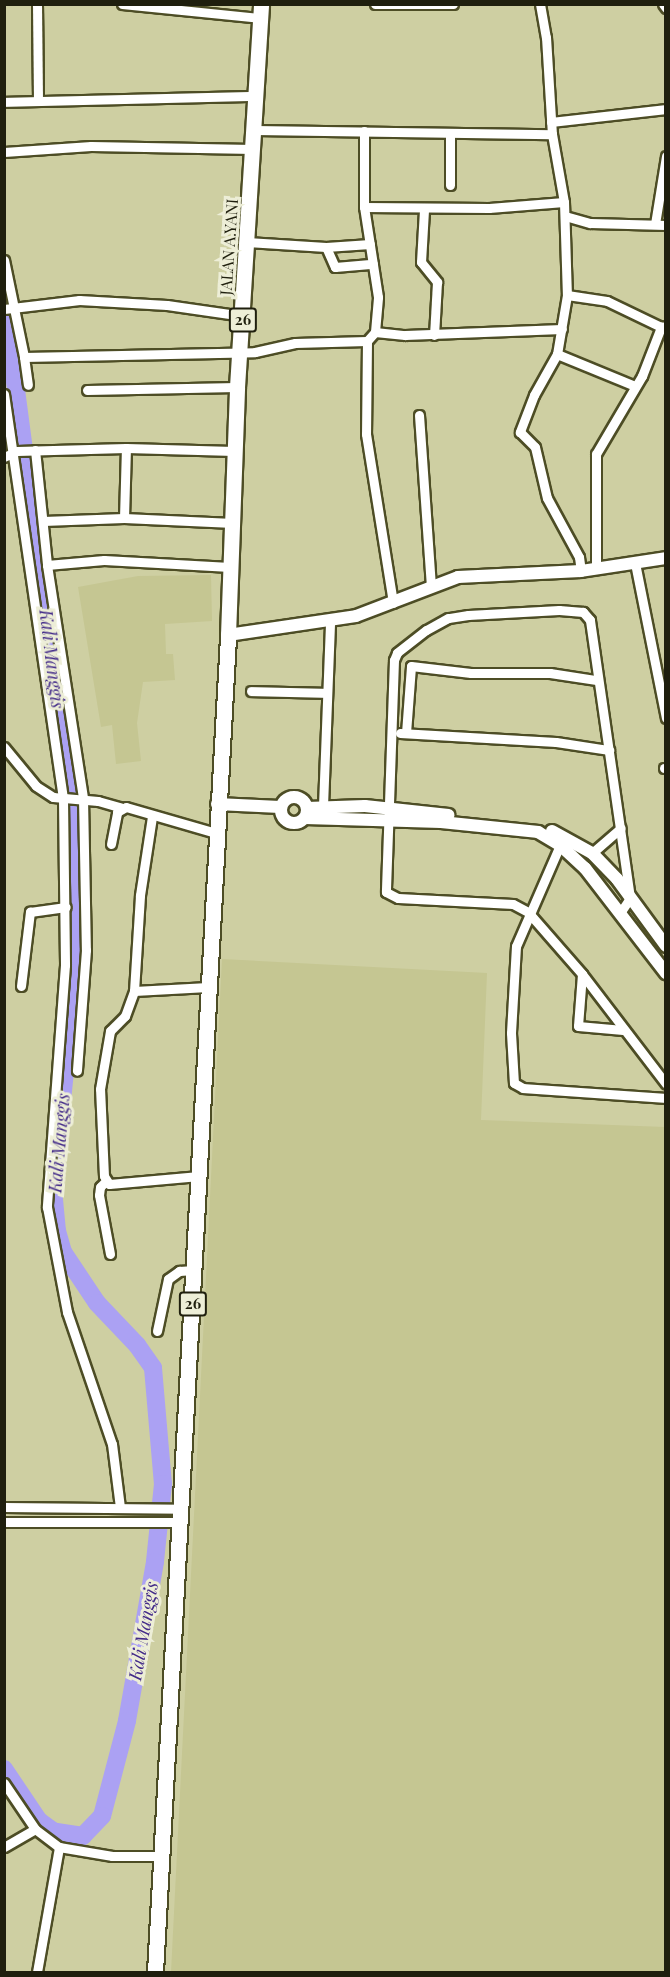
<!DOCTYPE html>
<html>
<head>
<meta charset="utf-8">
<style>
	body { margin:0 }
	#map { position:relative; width:670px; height:1977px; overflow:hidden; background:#cecfa2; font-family:"Playfair Display",serif }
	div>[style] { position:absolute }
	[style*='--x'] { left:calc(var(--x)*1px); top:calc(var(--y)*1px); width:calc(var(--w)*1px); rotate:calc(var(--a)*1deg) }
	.built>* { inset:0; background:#c5c692 }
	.river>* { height:18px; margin:-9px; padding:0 9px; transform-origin:9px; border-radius:9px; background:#aba1f3 }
	.roads { filter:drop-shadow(2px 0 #4d4d25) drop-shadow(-2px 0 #4d4d25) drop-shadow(0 2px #4d4d25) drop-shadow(0 -2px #4d4d25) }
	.minor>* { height:9px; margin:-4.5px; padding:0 4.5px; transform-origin:4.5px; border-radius:4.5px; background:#fff }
	.tertiary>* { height:12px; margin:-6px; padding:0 6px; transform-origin:6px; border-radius:6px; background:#fff }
	.tertiary>.ring { margin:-6px; padding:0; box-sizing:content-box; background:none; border:12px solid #fff; border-radius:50% }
	.trunk>* { height:15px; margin:-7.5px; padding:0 7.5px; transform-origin:7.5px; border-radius:7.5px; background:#fff }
	span { translate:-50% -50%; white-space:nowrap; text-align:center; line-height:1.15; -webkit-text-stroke:6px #edeed7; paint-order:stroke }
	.shield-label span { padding:2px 4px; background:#edeed7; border:2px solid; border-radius:4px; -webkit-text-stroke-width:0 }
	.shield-label { font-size:15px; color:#1f1f0e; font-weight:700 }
	.street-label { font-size:16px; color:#1f1f0e }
	.water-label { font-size:18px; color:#432b89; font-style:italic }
	.frame { position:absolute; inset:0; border:6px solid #1f1f0e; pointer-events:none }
</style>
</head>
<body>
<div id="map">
	<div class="built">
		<i style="clip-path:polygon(211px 575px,212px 621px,165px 624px,166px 654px,173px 654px,175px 680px,143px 682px,137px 723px,141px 761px,116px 764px,112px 725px,101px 727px,78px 587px,138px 576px)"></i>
		<i style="clip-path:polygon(222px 959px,487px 973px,481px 1120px,665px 1127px,665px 1972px,171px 1972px)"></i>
	</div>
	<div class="river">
		<i style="--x:4;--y:299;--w:526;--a:82.46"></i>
		<i style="--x:73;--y:820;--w:143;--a:88.8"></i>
		<i style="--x:76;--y:963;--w:227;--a:95.8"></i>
		<i style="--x:53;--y:1189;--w:42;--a:84.6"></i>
		<i style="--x:57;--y:1231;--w:22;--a:74"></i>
		<i style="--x:63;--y:1252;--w:61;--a:56.3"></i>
		<i style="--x:97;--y:1303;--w:58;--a:46.4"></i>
		<i style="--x:137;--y:1345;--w:28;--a:55"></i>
		<i style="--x:153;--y:1368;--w:116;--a:85.1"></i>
		<i style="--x:163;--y:1484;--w:78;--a:95.9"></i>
		<i style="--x:155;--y:1562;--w:161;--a:100"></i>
		<i style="--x:127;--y:1721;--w:98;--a:104.7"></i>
		<i style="--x:102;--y:1816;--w:28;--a:134"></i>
		<i style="--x:83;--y:1836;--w:30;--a:-171"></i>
		<i style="--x:53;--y:1831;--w:17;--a:-144"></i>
		<i style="--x:39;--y:1821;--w:63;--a:-123.9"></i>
	</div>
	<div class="roads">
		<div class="minor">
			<i style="--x:37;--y:4;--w:97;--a:89.4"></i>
			<i style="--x:122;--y:4;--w:140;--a:5.8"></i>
			<i style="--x:375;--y:4;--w:78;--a:0"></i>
			<i style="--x:540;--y:4;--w:34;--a:80"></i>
			<i style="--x:546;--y:37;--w:97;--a:86.5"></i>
			<i style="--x:552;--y:134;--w:69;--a:80"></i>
			<i style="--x:564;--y:202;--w:93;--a:88.2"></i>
			<i style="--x:567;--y:295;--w:60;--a:99.6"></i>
			<i style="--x:557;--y:354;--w:47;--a:119.3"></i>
			<i style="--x:534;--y:395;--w:40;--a:111"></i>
			<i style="--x:520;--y:432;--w:21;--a:45"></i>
			<i style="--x:535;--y:447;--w:52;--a:76.8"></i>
			<i style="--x:547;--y:498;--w:67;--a:61.5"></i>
			<i style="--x:579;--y:557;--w:14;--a:82"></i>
			<i style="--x:663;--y:4;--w:5;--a:53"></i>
			<i style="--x:4;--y:102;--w:251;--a:-1.4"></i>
			<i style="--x:551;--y:122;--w:116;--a:-6.4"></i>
			<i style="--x:254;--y:130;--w:298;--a:0.8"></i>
			<i style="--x:364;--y:131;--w:76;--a:90"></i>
			<i style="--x:364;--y:207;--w:125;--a:0.5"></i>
			<i style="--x:489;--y:208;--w:75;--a:-4.6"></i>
			<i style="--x:450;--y:133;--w:52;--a:90"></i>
			<i style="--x:4;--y:152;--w:87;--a:-3.9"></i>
			<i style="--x:91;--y:146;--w:162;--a:1.1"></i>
			<i style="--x:424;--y:210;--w:52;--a:93.3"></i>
			<i style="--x:421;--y:262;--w:26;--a:51"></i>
			<i style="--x:437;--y:282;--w:53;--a:93.2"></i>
			<i style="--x:565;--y:216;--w:26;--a:16"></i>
			<i style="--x:590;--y:223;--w:76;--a:1.5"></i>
			<i style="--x:655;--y:224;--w:69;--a:-80.8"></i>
			<i style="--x:247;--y:242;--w:79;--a:3.6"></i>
			<i style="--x:326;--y:247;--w:44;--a:-3.9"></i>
			<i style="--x:326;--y:247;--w:22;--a:66"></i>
			<i style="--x:335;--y:267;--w:38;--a:-5"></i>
			<i style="--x:4;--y:260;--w:99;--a:78.3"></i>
			<i style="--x:24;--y:357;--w:231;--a:-1.2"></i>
			<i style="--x:255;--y:352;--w:41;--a:-12.7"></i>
			<i style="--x:295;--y:343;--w:72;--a:-1.6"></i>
			<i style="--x:367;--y:341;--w:12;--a:-48"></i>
			<i style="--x:375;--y:332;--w:35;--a:-85"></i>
			<i style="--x:378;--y:297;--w:91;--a:-98.8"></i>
			<i style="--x:567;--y:295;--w:40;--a:8.5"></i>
			<i style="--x:607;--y:301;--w:60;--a:25.7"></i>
			<i style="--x:4;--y:309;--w:76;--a:-6.8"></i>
			<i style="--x:79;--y:300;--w:88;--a:3.3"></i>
			<i style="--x:167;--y:305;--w:77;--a:8.2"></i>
			<i style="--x:375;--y:332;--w:30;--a:6"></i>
			<i style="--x:405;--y:335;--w:157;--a:-2.2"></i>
			<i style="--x:367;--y:341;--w:93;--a:90.6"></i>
			<i style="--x:366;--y:434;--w:171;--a:80.9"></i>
			<i style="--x:557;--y:354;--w:84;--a:22.3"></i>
			<i style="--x:24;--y:357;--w:28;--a:82"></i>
			<i style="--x:87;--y:390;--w:150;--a:-1.1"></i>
			<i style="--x:4;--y:394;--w:409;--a:81.7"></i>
			<i style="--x:63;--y:799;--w:166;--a:89.3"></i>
			<i style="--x:65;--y:965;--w:243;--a:94.3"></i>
			<i style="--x:47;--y:1207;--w:107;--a:79.2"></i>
			<i style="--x:67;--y:1312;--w:139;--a:71.2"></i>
			<i style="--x:112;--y:1444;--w:64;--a:82.8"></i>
			<i style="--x:419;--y:415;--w:171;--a:86"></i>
			<i style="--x:35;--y:450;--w:116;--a:84"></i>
			<i style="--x:47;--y:565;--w:236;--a:81.2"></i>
			<i style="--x:83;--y:798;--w:152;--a:88.9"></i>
			<i style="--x:86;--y:950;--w:121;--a:94.3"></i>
			<i style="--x:4;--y:457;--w:14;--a:-25"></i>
			<i style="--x:17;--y:451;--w:109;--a:-1.6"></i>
			<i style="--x:126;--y:448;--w:108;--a:1.6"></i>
			<i style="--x:124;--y:518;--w:70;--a:-88.4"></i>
			<i style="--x:43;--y:521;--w:81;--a:-2.1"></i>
			<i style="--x:124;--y:518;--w:109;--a:2.6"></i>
			<i style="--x:635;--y:563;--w:158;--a:78.7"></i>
			<i style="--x:47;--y:565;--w:57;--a:-5"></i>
			<i style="--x:104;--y:560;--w:126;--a:3.2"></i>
			<i style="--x:596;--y:568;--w:114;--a:-90"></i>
			<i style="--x:596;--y:454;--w:91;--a:-59.5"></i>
			<i style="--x:642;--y:376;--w:53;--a:-68.8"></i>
			<i style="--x:661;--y:327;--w:5;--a:-11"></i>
			<i style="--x:251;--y:691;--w:76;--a:1.5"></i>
			<i style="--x:400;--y:733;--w:156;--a:3.3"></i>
			<i style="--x:556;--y:742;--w:54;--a:8.6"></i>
			<i style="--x:406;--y:733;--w:67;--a:-85.7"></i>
			<i style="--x:411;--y:666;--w:60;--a:6.7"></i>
			<i style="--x:471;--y:673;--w:79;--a:0"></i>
			<i style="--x:550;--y:673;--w:47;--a:8.7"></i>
			<i style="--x:4;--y:747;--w:50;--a:50.6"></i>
			<i style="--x:36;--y:786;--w:20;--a:33"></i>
			<i style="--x:53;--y:797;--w:45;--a:5.1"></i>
			<i style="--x:98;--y:801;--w:25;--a:16"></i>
			<i style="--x:664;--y:768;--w:2;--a:0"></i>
			<i style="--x:323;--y:806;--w:185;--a:-87.8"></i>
			<i style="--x:111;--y:844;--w:33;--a:-79"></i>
			<i style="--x:117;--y:812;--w:10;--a:-29"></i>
			<i style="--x:126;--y:807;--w:94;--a:16.1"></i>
			<i style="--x:560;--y:845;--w:110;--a:113.5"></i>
			<i style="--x:516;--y:946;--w:87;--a:93.3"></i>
			<i style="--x:511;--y:1033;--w:50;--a:86.6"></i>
			<i style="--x:514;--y:1083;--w:10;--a:29"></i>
			<i style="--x:523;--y:1088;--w:143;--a:4"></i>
			<i style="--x:592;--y:853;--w:38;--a:-41"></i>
			<i style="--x:620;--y:913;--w:18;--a:-56"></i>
			<i style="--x:630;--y:898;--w:281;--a:-98.2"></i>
			<i style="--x:590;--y:620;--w:11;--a:-131"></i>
			<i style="--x:583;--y:612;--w:24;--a:-175"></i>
			<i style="--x:559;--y:610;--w:91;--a:176.9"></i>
			<i style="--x:468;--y:615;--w:20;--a:171"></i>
			<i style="--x:448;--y:618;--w:25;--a:151"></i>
			<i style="--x:426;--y:630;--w:37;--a:142"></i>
			<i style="--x:397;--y:653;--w:8;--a:113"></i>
			<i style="--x:394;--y:660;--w:232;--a:92"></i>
			<i style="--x:386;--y:892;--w:13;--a:27"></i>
			<i style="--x:398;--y:898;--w:115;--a:3"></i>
			<i style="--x:513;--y:904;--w:17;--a:28"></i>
			<i style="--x:528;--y:912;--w:82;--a:48.9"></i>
			<i style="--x:582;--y:974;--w:138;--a:52.6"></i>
			<i style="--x:582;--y:974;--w:52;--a:94.4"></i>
			<i style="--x:578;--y:1026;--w:45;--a:5.1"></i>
			<i style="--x:21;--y:986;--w:75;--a:-83.1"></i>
			<i style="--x:30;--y:912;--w:36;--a:-8"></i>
			<i style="--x:134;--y:991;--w:96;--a:-86.4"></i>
			<i style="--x:140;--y:895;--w:79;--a:-81.3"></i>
			<i style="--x:199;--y:1176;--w:90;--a:174.9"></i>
			<i style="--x:109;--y:1184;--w:9;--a:-122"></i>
			<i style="--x:104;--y:1176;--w:87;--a:-92.6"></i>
			<i style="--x:100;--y:1089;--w:59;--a:-80.2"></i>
			<i style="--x:110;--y:1031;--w:21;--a:-45"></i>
			<i style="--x:125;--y:1016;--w:27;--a:-70"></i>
			<i style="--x:134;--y:991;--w:74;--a:-3.1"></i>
			<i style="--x:106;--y:1181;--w:8;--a:135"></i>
			<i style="--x:100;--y:1187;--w:8;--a:97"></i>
			<i style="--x:99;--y:1195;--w:60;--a:79.4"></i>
			<i style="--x:157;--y:1331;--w:53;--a:-78.1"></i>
			<i style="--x:168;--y:1279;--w:14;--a:-36"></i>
			<i style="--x:179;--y:1271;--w:15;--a:-4"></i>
			<i style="--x:4;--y:1507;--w:178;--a:0.6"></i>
			<i style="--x:4;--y:1522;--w:178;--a:0"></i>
			<i style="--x:4;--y:1783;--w:55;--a:56"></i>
			<i style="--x:35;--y:1829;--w:30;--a:37"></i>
			<i style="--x:59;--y:1847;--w:54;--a:9.6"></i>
			<i style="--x:112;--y:1856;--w:51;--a:0"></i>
			<i style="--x:4;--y:1847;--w:36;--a:-30"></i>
			<i style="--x:37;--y:1972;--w:127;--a:-80"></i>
		</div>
		<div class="tertiary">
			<i style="--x:228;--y:635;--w:129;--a:-8.4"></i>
			<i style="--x:356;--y:616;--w:109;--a:-20.9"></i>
			<i style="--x:458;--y:577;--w:123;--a:-2.8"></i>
			<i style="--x:581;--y:571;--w:86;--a:-8.7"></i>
			<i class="ring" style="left:281px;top:797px;width:14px;height:14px"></i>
			<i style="--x:217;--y:804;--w:63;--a:2.7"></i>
			<i style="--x:307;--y:808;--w:58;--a:-2"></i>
			<i style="--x:365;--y:806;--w:84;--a:6.1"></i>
			<i style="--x:305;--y:818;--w:136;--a:1.7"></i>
			<i style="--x:441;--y:822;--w:98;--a:5.9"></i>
			<i style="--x:538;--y:832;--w:26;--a:31"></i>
			<i style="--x:560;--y:845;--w:34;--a:43"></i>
			<i style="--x:585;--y:868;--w:133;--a:52.4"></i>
			<i style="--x:552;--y:831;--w:46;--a:28.8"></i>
			<i style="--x:592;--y:853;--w:36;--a:46"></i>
			<i style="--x:617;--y:879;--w:83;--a:53.8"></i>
		</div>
		<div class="trunk">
			<i style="--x:155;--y:1972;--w:1339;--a:-86.87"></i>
			<i style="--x:228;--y:635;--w:248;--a:-87.9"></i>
			<i style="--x:237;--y:387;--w:384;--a:-86.4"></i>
		</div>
	</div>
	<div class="shield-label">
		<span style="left:243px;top:320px">26</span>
		<span style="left:193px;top:1304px">26</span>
	</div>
	<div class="street-label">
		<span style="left:229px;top:247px;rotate:-86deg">JALAN A.YANI</span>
	</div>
	<div class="water-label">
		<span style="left:52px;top:659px;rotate:83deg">Kali Manggis</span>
		<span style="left:59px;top:1143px;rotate:-85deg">Kali Manggis</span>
		<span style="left:143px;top:1631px;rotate:-80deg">Kali Manggis</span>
	</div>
	<div class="frame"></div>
</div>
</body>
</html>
